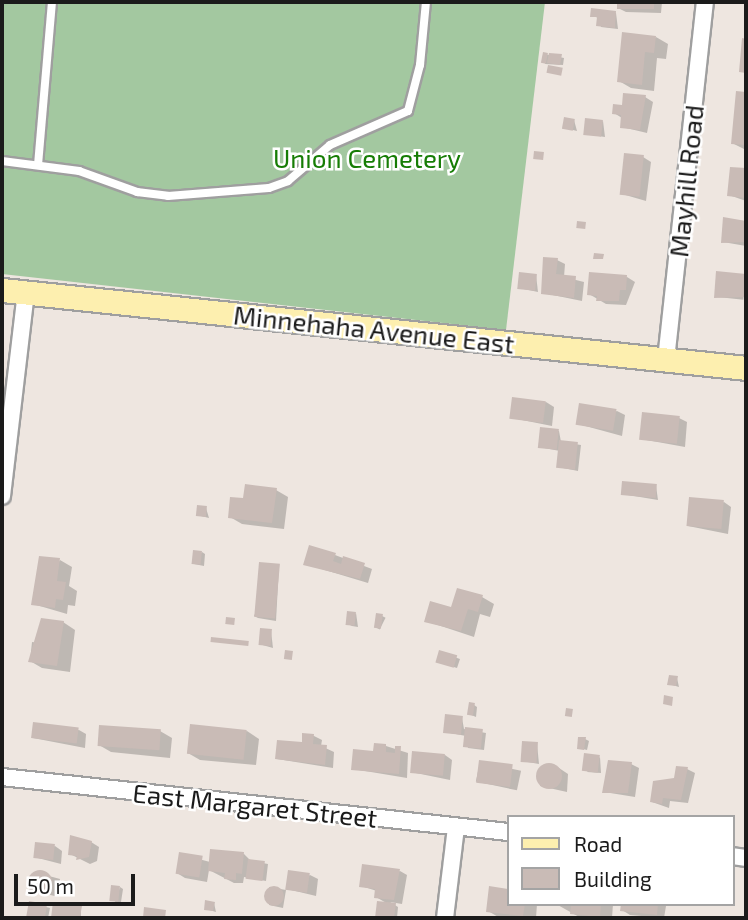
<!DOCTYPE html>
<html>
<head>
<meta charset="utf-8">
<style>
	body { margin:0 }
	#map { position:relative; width:748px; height:920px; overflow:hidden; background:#eee6e0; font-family:"Exo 2",sans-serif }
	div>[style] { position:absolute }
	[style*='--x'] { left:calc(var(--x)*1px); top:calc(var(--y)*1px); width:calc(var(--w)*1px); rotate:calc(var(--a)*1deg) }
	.cemetery>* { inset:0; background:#a3c8a0 }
	.shadow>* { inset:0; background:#0003; transform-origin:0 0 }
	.building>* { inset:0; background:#c9bbb6; transform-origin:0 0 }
	.round { border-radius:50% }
	.roads { filter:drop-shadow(2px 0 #9f9f9f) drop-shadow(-2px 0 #9f9f9f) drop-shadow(0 2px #9f9f9f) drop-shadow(0 -2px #9f9f9f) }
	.lane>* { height:8px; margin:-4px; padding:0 4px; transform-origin:4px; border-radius:4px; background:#fff }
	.street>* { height:16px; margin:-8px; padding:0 8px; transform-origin:8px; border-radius:8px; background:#fff }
	.secondary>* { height:23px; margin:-11.5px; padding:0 11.5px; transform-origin:11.5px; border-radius:11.5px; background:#fdefaf }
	span { translate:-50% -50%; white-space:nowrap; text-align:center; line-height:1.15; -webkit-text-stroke:5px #fff; paint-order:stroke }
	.park-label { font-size:26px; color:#167d05 }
	.street-label { font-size:26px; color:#1b1b1b }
	.frame { position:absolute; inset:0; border:4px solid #1b1b1b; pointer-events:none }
	.legend { position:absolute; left:507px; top:815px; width:228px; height:91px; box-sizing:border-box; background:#fff; border:2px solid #a4a4a4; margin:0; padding:9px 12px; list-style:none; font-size:21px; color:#1b1b1b }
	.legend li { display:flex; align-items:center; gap:14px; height:35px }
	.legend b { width:35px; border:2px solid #a4a4a4 }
	.scale { position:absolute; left:14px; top:874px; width:121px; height:32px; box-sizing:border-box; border:4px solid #1b1b1b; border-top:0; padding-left:9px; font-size:21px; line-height:24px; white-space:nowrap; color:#1b1b1b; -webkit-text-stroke:5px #fff; paint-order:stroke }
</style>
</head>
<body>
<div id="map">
	<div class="cemetery">
		<i style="clip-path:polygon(2px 2px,545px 2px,506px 330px,2px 274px)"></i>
	</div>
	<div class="shadow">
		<i style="clip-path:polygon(631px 2px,662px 2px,661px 13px,626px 12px,618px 8px)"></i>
		<i style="clip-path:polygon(616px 13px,618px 29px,601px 27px,599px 18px,592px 16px)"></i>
		<i style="clip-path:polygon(656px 37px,668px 44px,666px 59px,657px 58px,654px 91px,631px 88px,619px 81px)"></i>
		<i style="clip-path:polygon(544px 54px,564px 58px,563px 65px,545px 64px)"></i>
		<i style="clip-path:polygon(737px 93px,746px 94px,746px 150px,732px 143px)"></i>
		<i style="clip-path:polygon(645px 97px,653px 102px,647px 133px,622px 127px,622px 118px,614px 113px)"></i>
		<i style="clip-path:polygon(574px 120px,577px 131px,565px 128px)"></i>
		<i style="clip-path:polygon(603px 121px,605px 137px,585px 134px)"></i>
		<i style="clip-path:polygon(643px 157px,651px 162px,646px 201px,622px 194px)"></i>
		<i style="clip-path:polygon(732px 169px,746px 170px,746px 201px,729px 195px)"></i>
		<i style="clip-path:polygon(725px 219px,746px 222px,746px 246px,723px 242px)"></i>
		<i style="clip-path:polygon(557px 260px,565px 264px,564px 277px,584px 282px,582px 301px,543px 293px)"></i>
		<i style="left:718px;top:273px;width:28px;height:24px;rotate:6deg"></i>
		<i style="clip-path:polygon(536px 275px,538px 292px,519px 288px)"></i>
		<i style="clip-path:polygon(627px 277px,635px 282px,626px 305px,606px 304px,589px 294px)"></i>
		<i style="clip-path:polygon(546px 402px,554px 407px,552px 426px,512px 418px)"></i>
		<i style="clip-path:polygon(617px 411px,625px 415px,622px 436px,578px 424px)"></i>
		<i style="clip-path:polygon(679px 418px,687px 422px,685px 447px,641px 439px)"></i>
		<i style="clip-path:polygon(541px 429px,559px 431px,561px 442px,581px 445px,578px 471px,558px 467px,560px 451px,539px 447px)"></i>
		<i style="clip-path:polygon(656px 486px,658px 500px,622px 494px)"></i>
		<i style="clip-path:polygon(276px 490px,288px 497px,284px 529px,242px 524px,230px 517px,244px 500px)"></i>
		<i style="clip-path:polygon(724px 502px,731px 507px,728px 534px,688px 526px)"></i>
		<i style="clip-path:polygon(206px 508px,209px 518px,197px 515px)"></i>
		<i style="clip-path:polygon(202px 552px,205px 554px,204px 566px,194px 564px)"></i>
		<i style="clip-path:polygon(335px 555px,372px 569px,368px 583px,305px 564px)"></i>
		<i style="clip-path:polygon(60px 560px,72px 567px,69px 586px,77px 591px,75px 606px,68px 605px,67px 614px,33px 604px)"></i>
		<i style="clip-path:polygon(279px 566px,276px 621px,258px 618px,254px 616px)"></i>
		<i style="clip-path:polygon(482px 597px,494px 604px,490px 617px,480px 614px,474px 637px,426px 621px)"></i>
		<i style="clip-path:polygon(356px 613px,358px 627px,352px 626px,348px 624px)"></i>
		<i style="left:382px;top:616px;width:4px;height:13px;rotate:27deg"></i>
		<i style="clip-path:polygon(63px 622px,75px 630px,70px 672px,42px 668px,30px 661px,32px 642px,39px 643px)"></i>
		<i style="clip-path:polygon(271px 631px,273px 648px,259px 644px)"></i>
		<i style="clip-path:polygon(440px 652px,460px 659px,457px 668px,441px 663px)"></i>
		<i style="clip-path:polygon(677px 678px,679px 687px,669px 684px)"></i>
		<i style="clip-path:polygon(474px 705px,477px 707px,476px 717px,469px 714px)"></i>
		<i style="clip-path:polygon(462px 718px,464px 729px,486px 733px,484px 750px,468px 748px,466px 736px,445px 732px)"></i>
		<i style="clip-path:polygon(79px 730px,86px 734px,85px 748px,33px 738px)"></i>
		<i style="clip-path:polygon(160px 731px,172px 738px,170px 758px,111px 752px,99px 745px)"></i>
		<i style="clip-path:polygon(247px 731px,259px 739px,256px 765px,200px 760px,188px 753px)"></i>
		<i style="clip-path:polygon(304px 735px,314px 736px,322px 740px,321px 746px,334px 752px,333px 768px,277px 759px,303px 744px)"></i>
		<i style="clip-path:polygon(585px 739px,589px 741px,587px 750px,579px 748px)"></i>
		<i style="clip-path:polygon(537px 744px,539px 764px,522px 761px)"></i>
		<i style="clip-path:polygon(386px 746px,408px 753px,407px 778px,353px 769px)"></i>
		<i style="clip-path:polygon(445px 755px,452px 760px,450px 780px,411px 772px)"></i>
		<i style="clip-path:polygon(600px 757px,601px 773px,587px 772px)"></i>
		<i style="left:480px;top:762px;width:42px;height:20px;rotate:12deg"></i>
		<i style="clip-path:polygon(553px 764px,568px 774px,567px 792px,540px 786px,541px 767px)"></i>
		<i style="clip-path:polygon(631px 764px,639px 768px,635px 797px,604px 792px)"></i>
		<i style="clip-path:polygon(687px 769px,695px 773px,688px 803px,670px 801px,669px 808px,652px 802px)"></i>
		<i style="clip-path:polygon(91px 842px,99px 847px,97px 861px,90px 864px,70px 854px)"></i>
		<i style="clip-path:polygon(55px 846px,62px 851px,61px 864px,34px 857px)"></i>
		<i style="clip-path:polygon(180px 854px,210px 862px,244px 854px,251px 861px,268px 864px,266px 881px,244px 877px,243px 883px,234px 883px,209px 870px,207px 882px,185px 878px,177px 873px)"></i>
		<i style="clip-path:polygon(400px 871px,407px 875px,402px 904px,390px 902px,398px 907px,397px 918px,379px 918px,388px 904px,376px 897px,377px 891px,361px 886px)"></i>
		<i style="left:34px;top:872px;width:27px;height:18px;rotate:15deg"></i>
		<i style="clip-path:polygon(310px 875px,318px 879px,316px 896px,287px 889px)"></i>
		<i style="clip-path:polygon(120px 887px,123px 889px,121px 902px,115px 902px)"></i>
		<i style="clip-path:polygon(269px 887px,286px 890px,283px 908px,269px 905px)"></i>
		<i style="clip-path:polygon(507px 890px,508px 904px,537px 904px,536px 918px,500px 918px,488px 911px)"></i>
		<i style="clip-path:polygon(30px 903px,50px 908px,48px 918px,27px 918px)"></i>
		<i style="clip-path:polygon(214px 903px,216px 912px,206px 909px)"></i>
		<i style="clip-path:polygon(55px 904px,81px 908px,81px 918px,53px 918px)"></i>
		<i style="clip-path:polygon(556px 904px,613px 904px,612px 918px,581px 918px)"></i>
		<i style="clip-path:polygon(623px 904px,680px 904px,666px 906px,664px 918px,630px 915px,622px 910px)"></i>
	</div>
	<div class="building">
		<i style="left:617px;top:2px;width:37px;height:7px"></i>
		<i style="clip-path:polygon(591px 8px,616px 11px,615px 28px,596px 26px,597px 17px,590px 17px)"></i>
		<i style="clip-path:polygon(622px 32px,656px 36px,654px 53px,645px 52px,642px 85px,617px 82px)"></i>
		<i style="clip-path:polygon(742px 38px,746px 39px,746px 73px,739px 72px)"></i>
		<i style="left:543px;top:52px;width:5px;height:11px;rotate:11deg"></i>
		<i style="clip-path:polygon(549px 53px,562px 54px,560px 65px,547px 63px)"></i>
		<i style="left:548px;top:65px;width:15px;height:8px;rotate:11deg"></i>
		<i style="clip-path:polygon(736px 91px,746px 92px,746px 145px,731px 144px)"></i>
		<i style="clip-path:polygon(623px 93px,646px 95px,640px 130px,620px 128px,621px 115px,612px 114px,613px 104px,622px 105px)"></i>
		<i style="left:564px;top:117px;width:11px;height:12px;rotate:10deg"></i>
		<i style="left:585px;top:118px;width:18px;height:17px;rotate:6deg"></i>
		<i style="left:534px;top:151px;width:10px;height:8px;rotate:6deg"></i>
		<i style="left:624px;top:153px;width:20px;height:42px;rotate:6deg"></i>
		<i style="clip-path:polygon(730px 167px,746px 168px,746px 198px,727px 196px)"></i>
		<i style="clip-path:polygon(723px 217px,746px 221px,746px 242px,721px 243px)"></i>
		<i style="left:577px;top:221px;width:9px;height:7px;rotate:6deg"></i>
		<i style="clip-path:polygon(594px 253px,604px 254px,603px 259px,593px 259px)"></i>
		<i style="clip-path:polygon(543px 257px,558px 258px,556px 274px,576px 276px,574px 298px,541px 294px)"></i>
		<i style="clip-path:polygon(716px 271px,746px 274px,746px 297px,714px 298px)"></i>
		<i style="left:519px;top:272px;width:18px;height:17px;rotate:6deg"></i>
		<i style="clip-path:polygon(589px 272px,627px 275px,626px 290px,620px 290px,619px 301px,596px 301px,597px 296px,587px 295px)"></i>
		<i style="left:512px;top:397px;width:34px;height:22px;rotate:7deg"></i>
		<i style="left:579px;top:403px;width:38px;height:22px;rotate:9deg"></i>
		<i style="left:642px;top:412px;width:38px;height:28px;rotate:6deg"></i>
		<i style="left:540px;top:427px;width:19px;height:21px;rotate:6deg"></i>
		<i style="left:559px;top:440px;width:19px;height:28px;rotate:6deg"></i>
		<i style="left:622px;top:481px;width:35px;height:14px;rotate:5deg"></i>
		<i style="clip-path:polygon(245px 484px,277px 488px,272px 523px,228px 518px,230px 497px,243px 498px)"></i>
		<i style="left:689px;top:497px;width:35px;height:29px;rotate:5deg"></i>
		<i style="left:197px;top:505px;width:10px;height:11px;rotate:6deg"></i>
		<i style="clip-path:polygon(309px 545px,336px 553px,333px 561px,341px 564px,343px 556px,365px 563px,360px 579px,303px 565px)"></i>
		<i style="left:193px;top:550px;width:9px;height:14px;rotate:6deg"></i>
		<i style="clip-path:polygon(39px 556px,60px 558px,57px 581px,66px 582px,63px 600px,56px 599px,55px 608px,31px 605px)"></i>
		<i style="left:259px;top:562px;width:21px;height:55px;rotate:5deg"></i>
		<i style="clip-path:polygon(457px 588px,483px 595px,478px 612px,468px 609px,461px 631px,424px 622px,430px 601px,451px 607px)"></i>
		<i style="left:347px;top:611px;width:9px;height:14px;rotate:6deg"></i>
		<i style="left:376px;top:613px;width:7px;height:15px;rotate:8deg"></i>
		<i style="left:226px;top:617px;width:9px;height:7px;rotate:6deg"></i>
		<i style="clip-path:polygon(41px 618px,64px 621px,57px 666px,28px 662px)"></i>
		<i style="left:260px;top:628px;width:12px;height:17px;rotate:5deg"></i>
		<i style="left:211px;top:637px;width:38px;height:5px;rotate:6deg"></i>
		<i style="left:285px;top:650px;width:8px;height:9px;rotate:7deg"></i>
		<i style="left:439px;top:650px;width:19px;height:13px;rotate:16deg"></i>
		<i style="clip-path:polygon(669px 675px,678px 676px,676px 686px,667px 685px)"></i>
		<i style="clip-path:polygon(664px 695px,673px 697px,672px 706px,663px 704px)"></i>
		<i style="left:469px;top:702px;width:6px;height:13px;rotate:9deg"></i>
		<i style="left:566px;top:708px;width:7px;height:8px;rotate:8deg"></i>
		<i style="left:445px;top:714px;width:18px;height:19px;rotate:6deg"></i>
		<i style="left:33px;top:722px;width:46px;height:16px;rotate:7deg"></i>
		<i style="left:190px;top:724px;width:57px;height:30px;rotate:6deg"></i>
		<i style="left:99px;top:725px;width:62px;height:21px;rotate:4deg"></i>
		<i style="left:465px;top:727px;width:18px;height:20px;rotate:6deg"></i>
		<i style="clip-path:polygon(302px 733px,314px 734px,313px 744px,327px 745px,325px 765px,275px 759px,277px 740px,302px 742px)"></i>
		<i style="clip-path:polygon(578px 737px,586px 737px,584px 750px,577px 749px)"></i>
		<i style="left:522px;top:741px;width:16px;height:21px;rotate:4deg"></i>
		<i style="clip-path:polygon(374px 743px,386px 744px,386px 752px,395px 753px,395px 746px,401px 746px,399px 774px,351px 770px,353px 749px,373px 751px)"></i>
		<i style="left:412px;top:751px;width:33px;height:22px;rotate:5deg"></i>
		<i style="left:584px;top:753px;width:16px;height:18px;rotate:7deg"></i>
		<i style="left:479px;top:760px;width:34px;height:23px;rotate:7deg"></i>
		<i style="clip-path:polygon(608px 760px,632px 762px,628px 793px,602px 793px)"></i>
		<i class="round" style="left:536px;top:763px;width:26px;height:26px"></i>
		<i style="clip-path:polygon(676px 766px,688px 767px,681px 800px,663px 798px,662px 804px,650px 802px,653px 781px,674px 778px)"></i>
		<i style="clip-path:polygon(70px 835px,92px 841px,89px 857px,76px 860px,77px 856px,68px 855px)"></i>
		<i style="left:35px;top:842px;width:20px;height:16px;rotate:6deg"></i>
		<i style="clip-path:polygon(210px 849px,244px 852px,242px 874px,236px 873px,236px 880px,224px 879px,225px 873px,208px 871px)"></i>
		<i style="left:179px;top:852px;width:24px;height:22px;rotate:9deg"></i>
		<i style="left:248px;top:859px;width:17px;height:20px;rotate:7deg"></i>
		<i style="clip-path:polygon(362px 864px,400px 869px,394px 900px,374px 898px,375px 889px,359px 887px)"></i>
		<i class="round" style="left:28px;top:870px;width:24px;height:24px"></i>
		<i style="left:288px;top:870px;width:22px;height:20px;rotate:8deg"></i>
		<i style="left:111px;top:885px;width:9px;height:16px;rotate:6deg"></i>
		<i class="round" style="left:264px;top:886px;width:20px;height:20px"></i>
		<i style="clip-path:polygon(489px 886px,508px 889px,508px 904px,525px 904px,523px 916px,486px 912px)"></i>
		<i style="clip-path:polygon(205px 900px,215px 902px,213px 911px,204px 910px)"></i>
		<i style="clip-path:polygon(29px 901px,47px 904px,45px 918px,26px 918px)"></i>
		<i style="clip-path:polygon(377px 901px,396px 903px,394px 918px,375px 918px)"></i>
		<i style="clip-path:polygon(53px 902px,82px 906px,80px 917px,51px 918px)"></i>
		<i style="clip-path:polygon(571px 904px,601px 904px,600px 917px,570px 914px)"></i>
		<i style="clip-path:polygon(621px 904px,658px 904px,657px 915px,620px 911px)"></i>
		<i style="clip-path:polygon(144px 907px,166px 910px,165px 918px,143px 918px)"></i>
	</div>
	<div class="roads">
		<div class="lane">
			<i style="--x:2;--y:161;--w:78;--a:7.4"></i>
			<i style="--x:79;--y:171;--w:62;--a:19.9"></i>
			<i style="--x:137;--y:192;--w:31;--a:7"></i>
			<i style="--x:168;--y:196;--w:101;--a:-4.5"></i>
			<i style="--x:269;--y:188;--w:20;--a:-20"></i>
			<i style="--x:288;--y:181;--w:55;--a:-40.6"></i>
			<i style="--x:330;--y:145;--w:85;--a:-23.6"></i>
			<i style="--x:408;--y:111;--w:48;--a:-75.4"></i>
			<i style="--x:420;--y:65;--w:63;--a:-84.6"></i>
			<i style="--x:38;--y:165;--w:164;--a:-85.1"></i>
		</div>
		<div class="street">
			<i style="--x:666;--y:360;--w:360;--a:-83.8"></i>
			<i style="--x:2;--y:496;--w:204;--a:-83.3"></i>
			<i style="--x:2;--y:777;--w:509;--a:6.2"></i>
			<i style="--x:732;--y:856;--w:14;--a:8"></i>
			<i style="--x:445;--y:918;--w:92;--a:-83.1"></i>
		</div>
		<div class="secondary">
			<i style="--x:2;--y:290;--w:748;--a:5.98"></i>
		</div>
	</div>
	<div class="park-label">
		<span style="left:367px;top:158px">Union Cemetery</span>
	</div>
	<div class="street-label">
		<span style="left:686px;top:181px;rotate:-84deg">Mayhill Road</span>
		<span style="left:374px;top:329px;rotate:6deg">Minnehaha Avenue East</span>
		<span style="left:255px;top:805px;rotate:6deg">East Margaret Street</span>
	</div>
	<div class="frame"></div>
	<ul class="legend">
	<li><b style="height:9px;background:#fdefaf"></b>Road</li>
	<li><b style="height:19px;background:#c9bbb6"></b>Building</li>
	</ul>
	<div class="scale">50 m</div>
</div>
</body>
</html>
